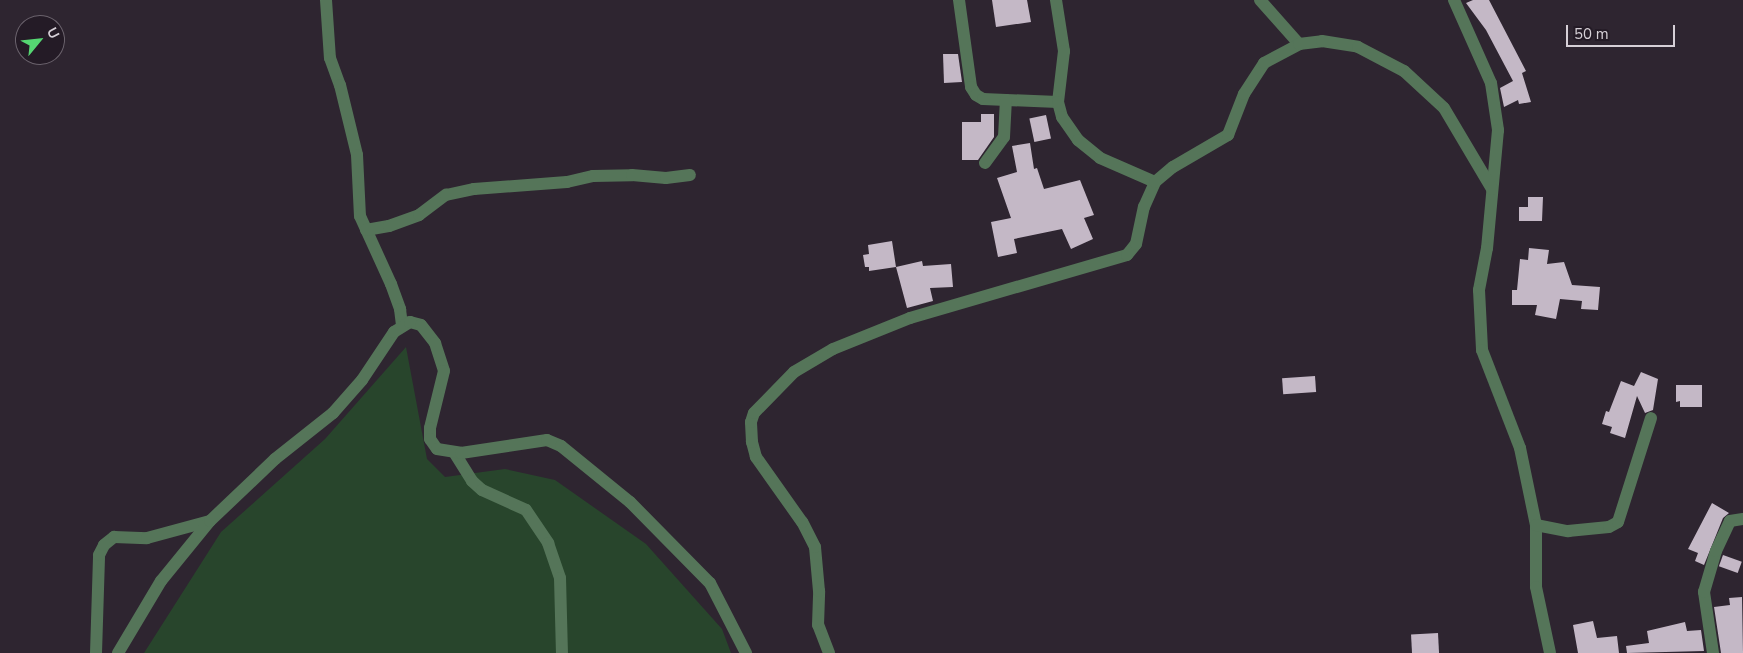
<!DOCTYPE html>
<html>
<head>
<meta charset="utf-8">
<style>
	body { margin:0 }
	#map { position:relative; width:1743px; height:653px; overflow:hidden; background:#2e2530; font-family:"Nunito Sans",sans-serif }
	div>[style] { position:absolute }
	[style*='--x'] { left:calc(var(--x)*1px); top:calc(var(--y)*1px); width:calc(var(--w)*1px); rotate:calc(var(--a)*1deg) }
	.green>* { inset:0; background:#28452c }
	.building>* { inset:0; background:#c4b8c6; transform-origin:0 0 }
	.minor>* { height:12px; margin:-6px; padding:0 6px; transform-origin:6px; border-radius:6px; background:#557559 }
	span { translate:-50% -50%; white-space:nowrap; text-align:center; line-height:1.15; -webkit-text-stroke:5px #241b26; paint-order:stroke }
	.north { position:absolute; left:15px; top:15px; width:50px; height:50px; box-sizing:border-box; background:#241b26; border:1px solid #6b636d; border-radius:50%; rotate:62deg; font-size:14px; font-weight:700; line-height:20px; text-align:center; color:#d6d0d7 }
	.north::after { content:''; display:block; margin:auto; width:18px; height:22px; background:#55d672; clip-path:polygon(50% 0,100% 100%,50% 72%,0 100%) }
	.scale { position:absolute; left:1566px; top:25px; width:109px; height:22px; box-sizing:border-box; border:2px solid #d6d0d7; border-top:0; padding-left:6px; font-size:15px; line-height:18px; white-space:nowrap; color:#d6d0d7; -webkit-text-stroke:4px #241b26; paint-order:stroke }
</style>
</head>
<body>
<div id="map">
	<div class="green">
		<i style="clip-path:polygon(406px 347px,427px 459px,445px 477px,505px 469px,555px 480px,646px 544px,722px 629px,731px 653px,144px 653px,221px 532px,325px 439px)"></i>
	</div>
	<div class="building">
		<i style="clip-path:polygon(992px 0,1027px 0,1031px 22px,996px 27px)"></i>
		<i style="clip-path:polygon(1473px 0,1489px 0,1526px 71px,1522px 73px,1531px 102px,1519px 104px,1518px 100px,1504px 107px,1500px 88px,1513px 81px,1486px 30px,1466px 3px)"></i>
		<i style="clip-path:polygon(943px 54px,958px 54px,962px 82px,944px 83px)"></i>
		<i style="clip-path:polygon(981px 114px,994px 114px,994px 137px,978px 160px,962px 160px,962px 122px,981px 122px)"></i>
		<i style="left:1046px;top:115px;width:24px;height:17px;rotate:78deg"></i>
		<i style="clip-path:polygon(1030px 143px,1034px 169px,1037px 168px,1044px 189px,1080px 180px,1094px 215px,1084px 218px,1093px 239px,1071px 249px,1062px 229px,1014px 239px,1017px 253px,998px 257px,991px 222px,1011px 218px,997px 178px,1017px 172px,1012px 146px)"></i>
		<i style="clip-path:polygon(1528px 197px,1543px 197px,1542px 221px,1519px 221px,1519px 207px,1528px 207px)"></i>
		<i style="clip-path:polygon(892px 241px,896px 267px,869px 271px,869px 267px,865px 267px,863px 255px,869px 254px,868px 245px)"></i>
		<i style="clip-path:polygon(1529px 248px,1549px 250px,1547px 264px,1564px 262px,1572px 285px,1600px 287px,1598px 310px,1581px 309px,1582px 301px,1560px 299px,1556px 319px,1535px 315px,1537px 305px,1512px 305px,1512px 290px,1517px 290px,1520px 259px,1528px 260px)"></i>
		<i style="clip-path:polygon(922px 261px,923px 266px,951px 264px,953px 287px,930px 288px,933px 301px,907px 308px,896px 267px)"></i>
		<i style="clip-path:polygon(1641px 372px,1658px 379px,1653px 410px,1645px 413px,1637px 396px,1625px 438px,1610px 433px,1612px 427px,1602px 424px,1606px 411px,1609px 412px,1621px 381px,1634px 386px)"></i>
		<i style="left:1315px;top:376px;width:16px;height:33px;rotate:86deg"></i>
		<i style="clip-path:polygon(1676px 385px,1702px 385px,1702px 407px,1680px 407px,1680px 401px,1676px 402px)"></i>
		<i style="clip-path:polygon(1712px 503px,1729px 513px,1723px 518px,1704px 565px,1695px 561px,1698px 553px,1688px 549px)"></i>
		<i style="left:1723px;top:555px;width:20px;height:12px;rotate:20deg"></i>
		<i style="clip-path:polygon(1742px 597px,1743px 653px,1721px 653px,1714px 607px,1730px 605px,1729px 598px)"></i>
		<i style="clip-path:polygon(1593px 621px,1597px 638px,1617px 636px,1619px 653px,1578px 653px,1573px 625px)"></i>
		<i style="clip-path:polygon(1685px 622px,1687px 631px,1701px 630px,1704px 651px,1627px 653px,1626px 646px,1649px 643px,1647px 631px)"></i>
		<i style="left:1438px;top:633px;width:20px;height:27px;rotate:87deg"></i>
	</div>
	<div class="minor">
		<i style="--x:326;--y:0;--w:58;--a:86.1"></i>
		<i style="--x:330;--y:58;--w:29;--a:70"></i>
		<i style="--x:340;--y:85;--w:72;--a:76.3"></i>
		<i style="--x:357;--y:155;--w:61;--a:87.2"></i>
		<i style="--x:360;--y:216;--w:75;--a:65.5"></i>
		<i style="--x:391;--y:284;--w:27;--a:70"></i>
		<i style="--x:400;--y:309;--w:16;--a:83"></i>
		<i style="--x:959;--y:0;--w:88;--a:82.1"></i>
		<i style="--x:971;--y:87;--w:9;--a:58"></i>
		<i style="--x:976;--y:95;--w:8;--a:30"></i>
		<i style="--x:983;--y:99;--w:75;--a:2.3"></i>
		<i style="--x:1056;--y:0;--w:52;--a:81.1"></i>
		<i style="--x:1064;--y:51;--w:51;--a:96.7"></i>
		<i style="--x:1058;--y:102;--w:16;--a:75"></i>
		<i style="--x:1062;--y:117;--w:28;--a:55"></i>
		<i style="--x:1078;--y:140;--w:28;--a:39"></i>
		<i style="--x:1100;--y:158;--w:60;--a:23.6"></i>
		<i style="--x:1260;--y:0;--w:59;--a:48.4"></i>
		<i style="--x:1454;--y:0;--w:91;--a:66"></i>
		<i style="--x:1491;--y:83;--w:48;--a:81.5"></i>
		<i style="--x:1498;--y:130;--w:119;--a:95.3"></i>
		<i style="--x:1487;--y:248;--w:43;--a:100.8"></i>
		<i style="--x:1479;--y:290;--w:60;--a:87.1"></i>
		<i style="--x:1482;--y:350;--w:105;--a:68.8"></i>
		<i style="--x:1520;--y:448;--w:79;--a:78.3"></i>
		<i style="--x:1536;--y:525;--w:62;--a:90"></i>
		<i style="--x:1536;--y:587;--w:67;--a:78"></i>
		<i style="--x:985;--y:163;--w:32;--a:-54"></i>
		<i style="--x:1004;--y:137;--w:37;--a:-87"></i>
		<i style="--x:366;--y:230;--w:23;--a:-10"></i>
		<i style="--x:389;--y:226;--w:32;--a:-20"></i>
		<i style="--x:419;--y:215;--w:34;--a:-37"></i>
		<i style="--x:446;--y:195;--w:29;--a:-12"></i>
		<i style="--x:474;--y:189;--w:93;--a:-4.3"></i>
		<i style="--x:567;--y:182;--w:27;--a:-13"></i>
		<i style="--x:593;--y:176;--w:39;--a:-1"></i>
		<i style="--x:632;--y:175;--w:34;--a:5"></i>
		<i style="--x:666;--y:178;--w:24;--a:-7"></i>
		<i style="--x:454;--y:452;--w:34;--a:58"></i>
		<i style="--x:472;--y:481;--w:13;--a:42"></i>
		<i style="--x:482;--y:490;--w:48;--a:24.4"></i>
		<i style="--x:526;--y:510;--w:40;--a:56"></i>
		<i style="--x:548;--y:543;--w:37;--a:71"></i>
		<i style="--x:560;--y:578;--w:75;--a:88.5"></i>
		<i style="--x:1536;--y:525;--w:33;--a:11"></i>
		<i style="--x:1568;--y:531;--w:41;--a:-5.6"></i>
		<i style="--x:1609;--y:527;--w:10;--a:-29"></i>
		<i style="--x:1618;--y:522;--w:109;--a:-72.4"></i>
		<i style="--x:96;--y:653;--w:98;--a:-88.2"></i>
		<i style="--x:99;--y:555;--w:11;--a:-63"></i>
		<i style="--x:104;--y:545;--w:13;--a:-39"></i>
		<i style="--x:114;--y:537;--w:33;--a:2"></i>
		<i style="--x:147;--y:538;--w:65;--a:-15.1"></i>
		<i style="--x:118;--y:653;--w:84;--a:-59.2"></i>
		<i style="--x:161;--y:581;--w:77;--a:-50.8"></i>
		<i style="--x:210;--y:521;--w:90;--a:-43.6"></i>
		<i style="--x:275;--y:459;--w:74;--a:-38.4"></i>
		<i style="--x:333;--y:413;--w:44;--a:-48.7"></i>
		<i style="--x:362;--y:380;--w:58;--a:-56.3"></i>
		<i style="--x:394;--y:332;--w:19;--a:-32"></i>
		<i style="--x:410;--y:322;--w:11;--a:15"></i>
		<i style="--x:421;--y:325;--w:23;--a:52"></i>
		<i style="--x:435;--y:343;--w:29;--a:72"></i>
		<i style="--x:444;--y:371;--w:59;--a:103.8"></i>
		<i style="--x:430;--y:428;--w:11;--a:90"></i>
		<i style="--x:430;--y:439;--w:12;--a:55"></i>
		<i style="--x:437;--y:449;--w:24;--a:9"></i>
		<i style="--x:461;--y:453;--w:87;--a:-8.6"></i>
		<i style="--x:547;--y:440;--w:15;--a:23"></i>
		<i style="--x:561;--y:446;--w:89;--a:39.1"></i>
		<i style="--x:630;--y:502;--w:114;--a:45.4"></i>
		<i style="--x:710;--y:583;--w:79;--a:62.8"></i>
		<i style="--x:829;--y:653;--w:30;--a:-111"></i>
		<i style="--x:818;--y:625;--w:34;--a:-88"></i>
		<i style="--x:819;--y:591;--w:44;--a:-95.2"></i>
		<i style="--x:815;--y:547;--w:28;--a:-117"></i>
		<i style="--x:802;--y:522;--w:80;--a:-125.3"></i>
		<i style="--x:756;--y:457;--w:16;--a:-105"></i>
		<i style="--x:752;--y:442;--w:20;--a:-93"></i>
		<i style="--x:751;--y:422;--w:9;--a:-72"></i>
		<i style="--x:754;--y:413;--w:57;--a:-45.7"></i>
		<i style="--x:794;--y:372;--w:45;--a:-30.5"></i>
		<i style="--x:833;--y:349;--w:83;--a:-21.9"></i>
		<i style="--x:910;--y:318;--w:226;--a:-16.2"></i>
		<i style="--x:1127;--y:255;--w:14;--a:-51"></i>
		<i style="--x:1136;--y:244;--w:38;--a:-78"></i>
		<i style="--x:1144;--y:207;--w:27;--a:-66"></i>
		<i style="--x:1155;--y:182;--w:23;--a:-40"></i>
		<i style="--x:1173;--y:167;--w:64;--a:-30.2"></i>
		<i style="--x:1228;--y:135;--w:44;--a:-68.7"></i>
		<i style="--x:1244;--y:94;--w:37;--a:-57"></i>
		<i style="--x:1264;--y:63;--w:40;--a:-28"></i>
		<i style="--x:1299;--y:44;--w:23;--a:-7"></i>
		<i style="--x:1322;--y:41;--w:36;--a:9"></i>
		<i style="--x:1358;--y:47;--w:52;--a:27.6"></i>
		<i style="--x:1404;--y:71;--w:54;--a:42.8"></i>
		<i style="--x:1444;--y:108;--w:94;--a:59.3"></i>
		<i style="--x:1713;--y:653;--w:62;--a:-98.4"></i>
		<i style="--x:1704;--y:592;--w:43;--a:-73.7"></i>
		<i style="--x:1716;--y:551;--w:33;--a:-65"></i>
		<i style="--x:1730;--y:521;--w:13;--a:-9"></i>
	</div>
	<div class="north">U</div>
	<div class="scale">50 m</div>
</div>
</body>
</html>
